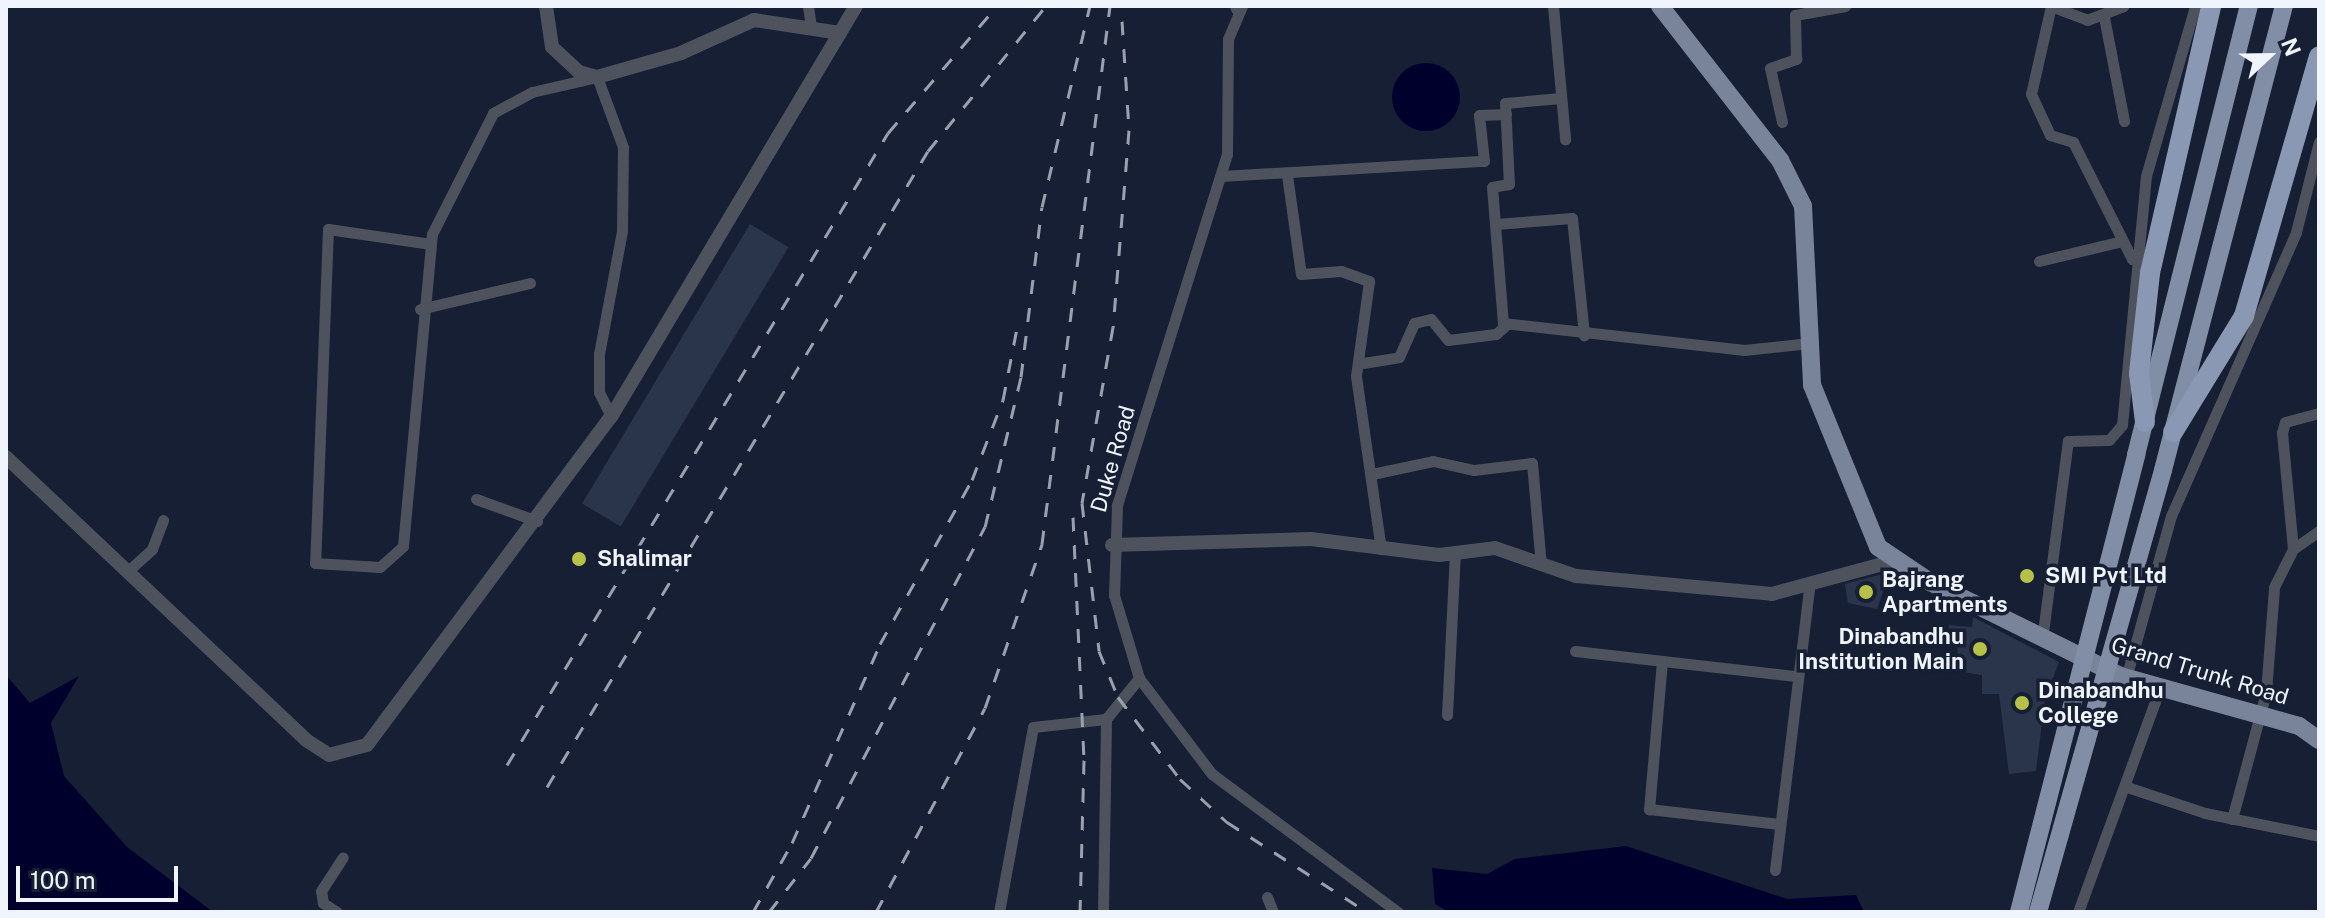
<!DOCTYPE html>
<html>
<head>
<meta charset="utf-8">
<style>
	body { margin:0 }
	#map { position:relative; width:2325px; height:918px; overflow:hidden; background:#161f34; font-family:"Public Sans",sans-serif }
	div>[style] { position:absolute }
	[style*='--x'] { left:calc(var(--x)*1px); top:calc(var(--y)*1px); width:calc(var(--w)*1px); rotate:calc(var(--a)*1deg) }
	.water>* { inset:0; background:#00002c }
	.round { border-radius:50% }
	.building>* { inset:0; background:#2a354b; transform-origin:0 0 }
	.minor>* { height:11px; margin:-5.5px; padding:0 5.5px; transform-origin:5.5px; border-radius:5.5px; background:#4d525d }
	.tertiary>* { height:14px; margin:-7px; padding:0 7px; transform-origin:7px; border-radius:7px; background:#4d525d }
	.primary>* { height:18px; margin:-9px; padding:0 9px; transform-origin:9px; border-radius:9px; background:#79849a }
	.trunk>* { height:18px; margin:-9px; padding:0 9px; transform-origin:9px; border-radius:9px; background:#828ea6 }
	.motorway>* { height:20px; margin:-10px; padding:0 10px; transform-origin:10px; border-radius:10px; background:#8b98b3 }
	.rail>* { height:3px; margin-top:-1.5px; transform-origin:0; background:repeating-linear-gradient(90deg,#9aa0ae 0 14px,transparent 0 28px) }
	.trunk-bridge>* { height:18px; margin:-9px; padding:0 9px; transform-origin:9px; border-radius:9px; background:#828ea6 }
	.dots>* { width:22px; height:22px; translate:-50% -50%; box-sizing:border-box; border:4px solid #161f34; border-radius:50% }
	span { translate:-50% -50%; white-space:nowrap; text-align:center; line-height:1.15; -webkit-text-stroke:7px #161f34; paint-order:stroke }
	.street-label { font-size:22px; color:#f0f4fd }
	.poi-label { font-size:22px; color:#f0f4fd; font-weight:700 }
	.left { translate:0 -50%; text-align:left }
	.right { translate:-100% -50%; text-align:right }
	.frame { position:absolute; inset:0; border:8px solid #f0f4fd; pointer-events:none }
	.north { position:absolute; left:2229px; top:16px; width:80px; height:80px; -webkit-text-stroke:6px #161f34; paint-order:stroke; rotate:68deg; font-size:22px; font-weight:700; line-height:32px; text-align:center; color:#f0f4fd }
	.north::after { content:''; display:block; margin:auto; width:28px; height:36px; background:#f0f4fd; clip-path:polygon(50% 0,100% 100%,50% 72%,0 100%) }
	.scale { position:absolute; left:16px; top:866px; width:162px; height:36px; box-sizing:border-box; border:4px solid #f0f4fd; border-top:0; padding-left:10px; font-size:24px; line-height:28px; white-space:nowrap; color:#f0f4fd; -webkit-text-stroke:6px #161f34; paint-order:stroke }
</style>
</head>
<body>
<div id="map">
	<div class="water">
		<i class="round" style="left:1392px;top:63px;width:68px;height:68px"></i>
		<i style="clip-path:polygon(6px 675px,30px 703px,79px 676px,51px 723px,64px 776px,127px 847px,213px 912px,6px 912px)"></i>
		<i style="clip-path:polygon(1626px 846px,1787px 899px,1856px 895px,1864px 912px,1449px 912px,1435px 904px,1432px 868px,1487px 874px,1515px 859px)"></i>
	</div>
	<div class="building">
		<i style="left:750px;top:224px;width:45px;height:326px;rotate:31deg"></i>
		<i style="clip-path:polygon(1890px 572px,1877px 609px,1848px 603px,1845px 584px)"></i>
		<i style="clip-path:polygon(1973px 617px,2059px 662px,2045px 699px,2036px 771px,2009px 774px,1999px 694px,1982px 694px,1982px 675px,1956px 671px,1958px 642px,1947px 641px,1949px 625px,1972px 627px)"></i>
	</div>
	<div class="minor">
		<i style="--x:808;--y:6;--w:22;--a:82"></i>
		<i style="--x:1242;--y:6;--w:36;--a:113"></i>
		<i style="--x:1228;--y:39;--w:115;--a:90.5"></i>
		<i style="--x:1227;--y:154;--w:369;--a:107.4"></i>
		<i style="--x:1117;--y:506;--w:89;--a:91.9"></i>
		<i style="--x:1114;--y:595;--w:87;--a:73.2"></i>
		<i style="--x:1139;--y:678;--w:121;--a:52.8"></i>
		<i style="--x:1212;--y:774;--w:232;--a:36.6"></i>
		<i style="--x:1553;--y:6;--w:134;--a:84.8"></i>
		<i style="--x:2051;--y:6;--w:90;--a:102.8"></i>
		<i style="--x:2031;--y:94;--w:45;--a:65.1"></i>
		<i style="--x:2050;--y:135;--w:24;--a:17"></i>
		<i style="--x:2073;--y:142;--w:131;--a:63.2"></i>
		<i style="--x:2132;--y:259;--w:8;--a:-7"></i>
		<i style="--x:2051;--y:6;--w:39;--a:21"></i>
		<i style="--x:2087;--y:20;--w:39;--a:-21"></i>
		<i style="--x:2104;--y:17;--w:106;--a:79.1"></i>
		<i style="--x:1561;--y:98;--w:56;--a:174.9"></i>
		<i style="--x:1505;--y:103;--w:81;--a:87.2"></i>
		<i style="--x:1509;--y:184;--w:17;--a:170"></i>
		<i style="--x:1492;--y:187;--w:136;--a:85.4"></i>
		<i style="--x:1503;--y:323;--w:243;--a:6.4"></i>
		<i style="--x:1744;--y:350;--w:66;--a:-6.1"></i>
		<i style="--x:1782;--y:122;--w:55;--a:-102.5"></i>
		<i style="--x:1770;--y:68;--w:28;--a:-19"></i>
		<i style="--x:1796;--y:59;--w:44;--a:-91.3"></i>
		<i style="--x:1795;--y:15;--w:51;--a:-10.2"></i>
		<i style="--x:1287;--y:175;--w:100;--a:82"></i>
		<i style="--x:1301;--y:274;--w:40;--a:-4.3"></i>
		<i style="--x:1341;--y:271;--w:30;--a:20"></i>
		<i style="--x:1369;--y:281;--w:96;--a:97.8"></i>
		<i style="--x:1356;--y:376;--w:175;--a:81.8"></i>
		<i style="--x:1221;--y:176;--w:263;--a:-3.3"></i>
		<i style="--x:1484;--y:161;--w:46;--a:-96.2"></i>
		<i style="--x:1479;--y:115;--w:27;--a:-2"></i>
		<i style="--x:1496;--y:224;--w:76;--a:-4.5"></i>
		<i style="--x:1572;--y:218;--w:118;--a:84.1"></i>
		<i style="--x:431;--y:244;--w:104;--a:-171.7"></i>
		<i style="--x:328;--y:229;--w:334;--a:92.2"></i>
		<i style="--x:315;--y:563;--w:65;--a:3.5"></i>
		<i style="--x:380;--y:567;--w:31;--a:-42"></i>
		<i style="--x:403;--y:546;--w:313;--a:-84.7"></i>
		<i style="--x:432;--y:234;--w:136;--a:-63.2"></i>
		<i style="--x:493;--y:113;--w:44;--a:-28.3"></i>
		<i style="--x:532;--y:92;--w:67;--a:-13"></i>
		<i style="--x:597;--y:77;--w:75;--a:69.6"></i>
		<i style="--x:623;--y:147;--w:84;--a:90.7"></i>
		<i style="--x:622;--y:231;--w:125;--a:100.6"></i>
		<i style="--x:599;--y:354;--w:38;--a:90"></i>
		<i style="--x:599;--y:392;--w:28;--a:64"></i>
		<i style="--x:2039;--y:261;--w:85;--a:-13.5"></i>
		<i style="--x:420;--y:309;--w:113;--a:-13.3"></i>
		<i style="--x:1363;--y:363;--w:36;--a:-9"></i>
		<i style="--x:1399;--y:357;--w:37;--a:-66"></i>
		<i style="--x:1414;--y:323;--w:17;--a:-13"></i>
		<i style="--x:1431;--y:319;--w:27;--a:51"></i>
		<i style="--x:1448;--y:340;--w:48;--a:-7.1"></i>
		<i style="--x:1496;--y:334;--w:13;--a:-42"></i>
		<i style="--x:1372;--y:474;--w:62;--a:-12"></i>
		<i style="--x:1433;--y:461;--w:42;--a:12.4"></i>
		<i style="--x:1474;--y:470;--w:58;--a:-6.9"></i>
		<i style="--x:1532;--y:463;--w:102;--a:85"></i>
		<i style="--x:476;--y:499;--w:65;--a:19.8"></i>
		<i style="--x:2293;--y:549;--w:117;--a:-95.4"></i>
		<i style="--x:2282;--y:433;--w:11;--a:-75"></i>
		<i style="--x:2285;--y:422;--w:35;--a:-15"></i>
		<i style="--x:129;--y:570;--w:31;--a:-42"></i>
		<i style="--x:152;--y:549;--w:31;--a:-69"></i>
		<i style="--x:2042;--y:640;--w:201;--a:-82.6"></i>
		<i style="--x:2068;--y:441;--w:41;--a:-1.4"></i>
		<i style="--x:2109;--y:440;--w:20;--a:-49"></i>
		<i style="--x:2122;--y:425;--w:250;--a:-84.5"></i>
		<i style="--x:2146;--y:176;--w:177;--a:-73.9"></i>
		<i style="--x:1575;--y:651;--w:222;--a:6.5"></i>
		<i style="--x:1662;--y:661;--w:149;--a:95"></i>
		<i style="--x:1649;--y:809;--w:131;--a:6.6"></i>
		<i style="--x:2126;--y:678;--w:168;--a:-74.5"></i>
		<i style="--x:2171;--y:516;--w:310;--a:-66.2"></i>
		<i style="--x:2296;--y:232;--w:93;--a:-75.7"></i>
		<i style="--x:1447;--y:715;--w:162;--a:-87.2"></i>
		<i style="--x:2127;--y:787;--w:82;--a:18.4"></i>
		<i style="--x:2205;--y:813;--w:116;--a:11.4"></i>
		<i style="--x:2232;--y:819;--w:131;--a:-75"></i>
		<i style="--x:2266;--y:692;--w:105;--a:-85.6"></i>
		<i style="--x:2274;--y:587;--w:42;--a:-63.4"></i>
		<i style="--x:2293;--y:549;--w:32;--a:-35"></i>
		<i style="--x:1775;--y:870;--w:284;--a:-83.1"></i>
		<i style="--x:1267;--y:897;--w:16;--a:68"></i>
		<i style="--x:337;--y:912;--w:17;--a:-147"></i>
		<i style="--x:323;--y:903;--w:12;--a:-99"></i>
		<i style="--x:321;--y:891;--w:40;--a:-57.1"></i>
		<i style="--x:999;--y:912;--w:188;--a:-79.6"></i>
		<i style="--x:1033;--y:727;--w:73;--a:-6.3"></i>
		<i style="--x:1103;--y:912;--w:193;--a:-89.1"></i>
		<i style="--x:1106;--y:719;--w:53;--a:-51.2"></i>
		<i style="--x:2078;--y:912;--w:239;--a:-69.9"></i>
	</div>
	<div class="tertiary">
		<i style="--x:546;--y:6;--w:41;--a:81.7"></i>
		<i style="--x:552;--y:47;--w:37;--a:43"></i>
		<i style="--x:579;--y:72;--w:19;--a:16"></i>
		<i style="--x:597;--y:77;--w:87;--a:-15.9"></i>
		<i style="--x:681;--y:53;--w:80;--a:-24.3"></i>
		<i style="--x:754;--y:20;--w:87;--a:8.6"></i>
		<i style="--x:1237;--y:6;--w:3;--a:72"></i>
		<i style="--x:6;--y:457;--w:412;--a:43.3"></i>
		<i style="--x:306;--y:740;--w:27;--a:33"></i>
		<i style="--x:329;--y:755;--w:39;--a:-15"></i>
		<i style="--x:367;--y:745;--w:409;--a:-53.4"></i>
		<i style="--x:611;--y:417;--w:478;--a:-59.2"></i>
		<i style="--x:1112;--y:545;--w:199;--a:-1.7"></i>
		<i style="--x:1311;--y:539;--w:129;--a:7.1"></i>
		<i style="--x:1439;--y:555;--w:56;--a:-7.1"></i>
		<i style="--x:1495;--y:548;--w:86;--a:19.1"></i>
		<i style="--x:1576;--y:576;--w:197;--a:5.2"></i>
		<i style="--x:1772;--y:594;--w:130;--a:-15.2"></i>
	</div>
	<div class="primary">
		<i style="--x:1660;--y:6;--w:195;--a:52.1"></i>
		<i style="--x:1780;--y:160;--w:51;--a:63.4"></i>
		<i style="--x:1803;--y:206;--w:179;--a:87.1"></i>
		<i style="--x:1812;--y:385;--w:175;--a:67.8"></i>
		<i style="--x:1878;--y:547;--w:63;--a:33.9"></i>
		<i style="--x:1930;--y:582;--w:212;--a:26.3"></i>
		<i style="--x:2120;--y:676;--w:186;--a:15.6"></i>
		<i style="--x:2299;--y:726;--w:24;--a:35"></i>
	</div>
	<div class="trunk">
		<i style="--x:2136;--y:455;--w:463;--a:-75.9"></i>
		<i style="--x:2163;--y:470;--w:480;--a:-75.4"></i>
	</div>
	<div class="motorway">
		<i style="--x:2145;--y:422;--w:49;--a:-97"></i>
		<i style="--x:2139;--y:373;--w:101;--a:-83.7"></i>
		<i style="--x:2150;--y:273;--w:274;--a:-77.1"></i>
		<i style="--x:2173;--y:432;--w:136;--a:-58.5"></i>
		<i style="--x:2244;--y:316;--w:270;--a:-73.9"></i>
	</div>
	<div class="rail">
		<i style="--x:1122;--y:21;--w:109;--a:86.3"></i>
		<i style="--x:1129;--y:130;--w:198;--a:94.6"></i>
		<i style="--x:1113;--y:327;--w:179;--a:100"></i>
		<i style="--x:1082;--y:503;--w:149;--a:83.4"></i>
		<i style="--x:1099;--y:651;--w:50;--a:67.6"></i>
		<i style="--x:1118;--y:697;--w:103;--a:52.9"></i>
		<i style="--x:1180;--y:779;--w:64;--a:42.5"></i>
		<i style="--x:1227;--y:822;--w:166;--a:32.7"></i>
		<i style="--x:1073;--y:517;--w:243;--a:87.4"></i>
		<i style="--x:1084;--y:760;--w:152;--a:91.5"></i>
		<i style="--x:507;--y:765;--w:738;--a:-58.92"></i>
		<i style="--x:888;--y:133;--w:167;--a:-49.4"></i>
		<i style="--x:547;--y:787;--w:741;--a:-59.08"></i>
		<i style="--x:928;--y:151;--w:186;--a:-50.9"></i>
		<i style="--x:753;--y:912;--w:79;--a:-60.5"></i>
		<i style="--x:792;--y:843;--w:218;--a:-66.1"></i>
		<i style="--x:880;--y:644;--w:188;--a:-60.7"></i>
		<i style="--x:972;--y:480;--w:86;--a:-68.8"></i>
		<i style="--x:1003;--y:400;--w:73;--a:-79"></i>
		<i style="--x:769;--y:912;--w:68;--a:-52.1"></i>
		<i style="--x:811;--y:858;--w:374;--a:-62.3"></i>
		<i style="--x:985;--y:527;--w:154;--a:-76.5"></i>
		<i style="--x:1021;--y:377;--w:171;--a:-83"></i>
		<i style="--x:1042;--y:207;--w:207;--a:-76.6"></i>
		<i style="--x:876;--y:912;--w:231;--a:-61.9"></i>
		<i style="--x:985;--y:708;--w:174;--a:-70.8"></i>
		<i style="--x:1042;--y:544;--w:542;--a:-82.8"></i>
	</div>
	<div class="trunk-bridge">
		<i style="--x:2019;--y:912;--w:472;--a:-75.6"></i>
		<i style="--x:2038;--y:912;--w:459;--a:-74.2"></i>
	</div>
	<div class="dots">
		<i style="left:579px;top:559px;background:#b6c149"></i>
		<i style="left:2027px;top:576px;background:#b6c149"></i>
		<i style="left:1866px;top:592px;background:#b6c149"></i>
		<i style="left:1980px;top:649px;background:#b6c149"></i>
		<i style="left:2022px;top:703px;background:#b6c149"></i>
	</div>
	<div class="street-label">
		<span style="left:1113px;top:459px;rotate:-74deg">Duke Road</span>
		<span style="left:2200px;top:671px;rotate:17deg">Grand Trunk Road</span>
	</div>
	<div class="poi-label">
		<span class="left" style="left:597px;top:559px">Shalimar</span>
		<span class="left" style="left:2045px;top:576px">SMI Pvt Ltd</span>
		<span class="left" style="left:1882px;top:592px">Bajrang<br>Apartments</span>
		<span class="right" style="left:1964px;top:649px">Dinabandhu<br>Institution Main</span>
		<span class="left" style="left:2038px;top:703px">Dinabandhu<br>College</span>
	</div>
	<div class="frame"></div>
	<div class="north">N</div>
	<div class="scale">100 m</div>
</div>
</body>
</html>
